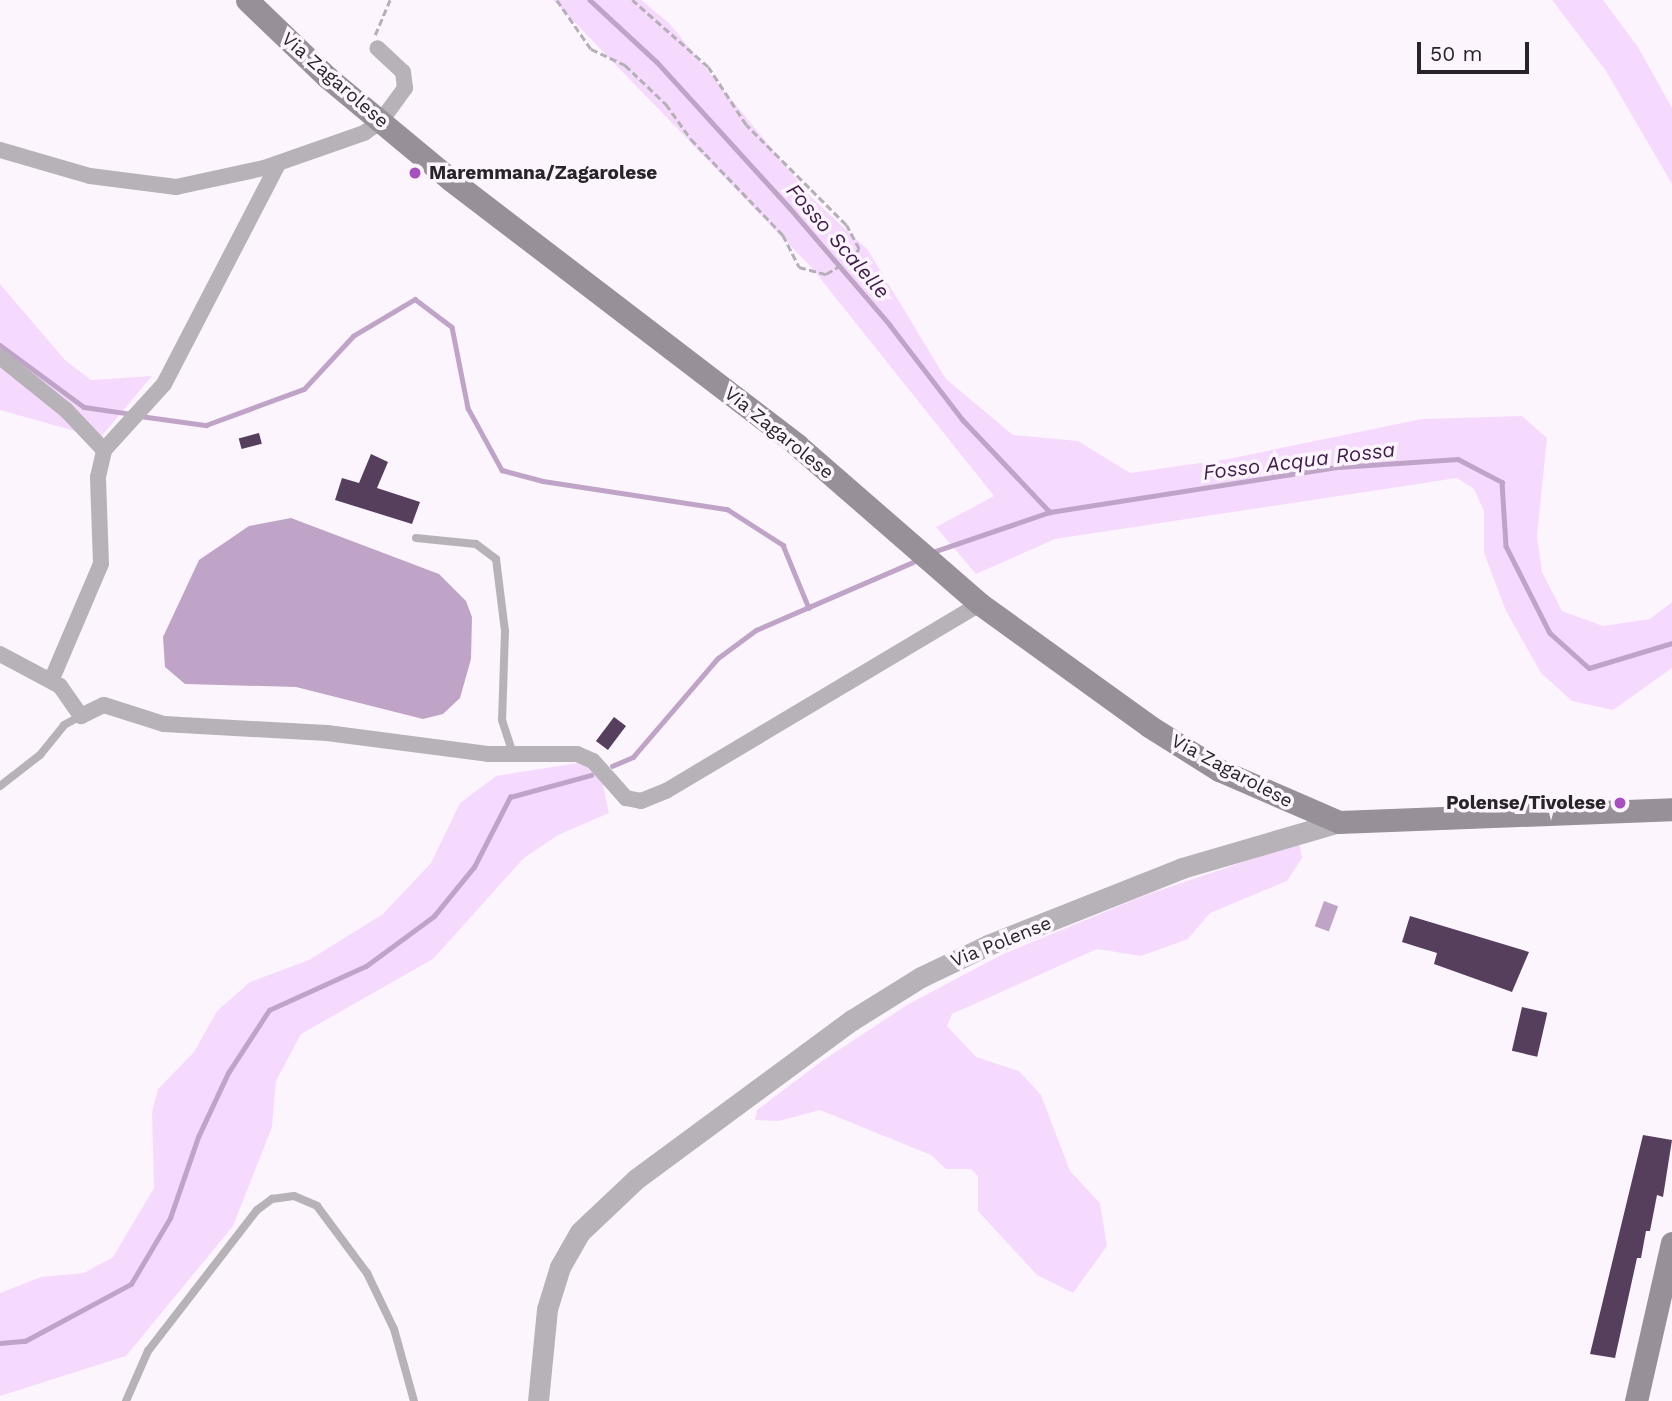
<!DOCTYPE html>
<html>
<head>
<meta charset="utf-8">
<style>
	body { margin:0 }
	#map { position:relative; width:1672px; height:1401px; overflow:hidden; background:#fcf5fe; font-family:"Work Sans",sans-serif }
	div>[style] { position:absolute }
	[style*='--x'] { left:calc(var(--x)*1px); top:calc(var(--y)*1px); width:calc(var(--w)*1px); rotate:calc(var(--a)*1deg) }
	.green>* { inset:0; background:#f6dafe }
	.water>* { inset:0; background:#bfa4c8; transform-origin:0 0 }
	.stream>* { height:4.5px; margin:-2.25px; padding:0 2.25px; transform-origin:2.25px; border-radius:2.25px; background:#bfa4c8 }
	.building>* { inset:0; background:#563e5d; transform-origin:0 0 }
	.path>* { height:2.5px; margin-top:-1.25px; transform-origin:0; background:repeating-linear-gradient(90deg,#b5afb7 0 7px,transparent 0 10.5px) }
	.service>* { height:8px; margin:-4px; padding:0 4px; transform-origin:4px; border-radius:4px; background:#b7b2b8 }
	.minor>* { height:16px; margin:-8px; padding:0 8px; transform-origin:8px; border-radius:8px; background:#b7b2b8 }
	.tertiary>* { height:21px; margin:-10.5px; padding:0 10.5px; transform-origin:10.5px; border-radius:10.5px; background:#b7b2b8 }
	.secondary>* { height:23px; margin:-11.5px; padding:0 11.5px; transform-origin:11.5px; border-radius:11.5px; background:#979099 }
	.dots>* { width:19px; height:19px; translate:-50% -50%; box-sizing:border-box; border:4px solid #fcf5fe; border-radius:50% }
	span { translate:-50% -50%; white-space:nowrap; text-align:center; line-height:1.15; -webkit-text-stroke:7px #fcf5fe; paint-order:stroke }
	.street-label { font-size:19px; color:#28242a }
	.poi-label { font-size:19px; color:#28242a; font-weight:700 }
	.left { translate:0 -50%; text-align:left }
	.right { translate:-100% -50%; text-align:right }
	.water-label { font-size:21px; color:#401c4a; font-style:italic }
	.scale { position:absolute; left:1417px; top:42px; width:112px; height:32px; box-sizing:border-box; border:4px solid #28242a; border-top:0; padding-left:9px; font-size:21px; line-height:24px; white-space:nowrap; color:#28242a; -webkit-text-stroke:5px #fcf5fe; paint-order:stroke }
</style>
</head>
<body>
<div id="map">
	<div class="green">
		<i style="clip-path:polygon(553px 0,641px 0,669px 23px,812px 198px,868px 250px,946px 379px,1013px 435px,1078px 441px,1130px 473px,1228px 459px,1422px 419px,1522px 416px,1547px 438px,1537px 536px,1542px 572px,1562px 611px,1603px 626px,1650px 619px,1672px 602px,1672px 668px,1613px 710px,1572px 701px,1541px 673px,1506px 611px,1484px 553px,1484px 511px,1474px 489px,1457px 478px,1055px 539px,976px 574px,936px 527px,994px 496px,811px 267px)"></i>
		<i style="clip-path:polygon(1552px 0,1603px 0,1638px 47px,1672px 108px,1672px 184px,1606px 71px)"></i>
		<i style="clip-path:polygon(0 284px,65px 360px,91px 380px,152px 376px,100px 438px,0 410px)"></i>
		<i style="clip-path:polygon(578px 763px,592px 767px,603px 784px,609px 813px,558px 835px,524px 858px,433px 959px,301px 1034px,276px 1081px,272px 1127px,233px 1226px,126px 1356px,0 1396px,0 1293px,41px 1277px,84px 1273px,113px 1257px,154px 1188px,152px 1112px,158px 1089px,194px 1052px,217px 1011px,250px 982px,309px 960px,383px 914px,431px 863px,460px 803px,496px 776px)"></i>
		<i style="clip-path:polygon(1299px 843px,1302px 858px,1287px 881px,1210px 913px,1188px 939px,1141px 956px,1097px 949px,952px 1014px,947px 1026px,976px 1057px,1019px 1071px,1041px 1095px,1070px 1171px,1100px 1203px,1107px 1246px,1073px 1293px,1037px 1275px,978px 1211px,978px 1176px,971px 1169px,946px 1169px,931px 1155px,820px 1110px,779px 1121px,755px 1120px,757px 1110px,822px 1061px,907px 1005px,1001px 955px,1146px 895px)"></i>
	</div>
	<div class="water">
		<i style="clip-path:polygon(291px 518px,439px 574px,466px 601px,472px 617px,471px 659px,460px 698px,443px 714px,423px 719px,296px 687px,185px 684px,165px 667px,163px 637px,199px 560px,249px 526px)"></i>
		<i style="left:1324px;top:901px;width:15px;height:27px;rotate:20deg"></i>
	</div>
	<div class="stream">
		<i style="--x:590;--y:0;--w:91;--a:42.8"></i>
		<i style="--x:657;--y:62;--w:196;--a:47.7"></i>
		<i style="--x:789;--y:207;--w:155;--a:49.4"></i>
		<i style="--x:890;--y:325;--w:120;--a:52.5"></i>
		<i style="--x:963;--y:420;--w:127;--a:46.6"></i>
		<i style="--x:0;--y:345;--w:104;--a:36.4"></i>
		<i style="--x:84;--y:407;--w:49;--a:8.3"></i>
		<i style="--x:140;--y:416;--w:67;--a:7.8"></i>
		<i style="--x:206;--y:425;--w:104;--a:-20.2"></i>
		<i style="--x:304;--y:389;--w:72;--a:-47.2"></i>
		<i style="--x:353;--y:336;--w:72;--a:-30.8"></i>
		<i style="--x:415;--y:299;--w:46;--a:37.1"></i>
		<i style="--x:452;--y:327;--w:83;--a:78.8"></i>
		<i style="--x:468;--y:408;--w:71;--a:61.3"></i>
		<i style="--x:502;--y:470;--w:42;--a:15"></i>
		<i style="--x:543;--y:481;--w:186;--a:8.7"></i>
		<i style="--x:727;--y:509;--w:67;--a:32.7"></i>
		<i style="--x:783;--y:545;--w:68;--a:67.6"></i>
		<i style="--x:933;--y:552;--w:124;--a:-18.9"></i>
		<i style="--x:1050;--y:512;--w:292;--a:-8.9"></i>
		<i style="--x:1339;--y:467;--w:119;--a:-3.8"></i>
		<i style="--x:1458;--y:459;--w:50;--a:27.6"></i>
		<i style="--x:1502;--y:482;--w:64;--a:86.4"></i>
		<i style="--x:1506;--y:546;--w:97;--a:63.2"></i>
		<i style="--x:1550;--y:633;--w:52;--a:41.9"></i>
		<i style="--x:1589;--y:668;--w:87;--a:-16.8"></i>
		<i style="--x:612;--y:766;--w:23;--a:-23"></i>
		<i style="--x:633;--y:757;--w:130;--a:-49.4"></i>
		<i style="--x:718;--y:658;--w:47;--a:-36.4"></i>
		<i style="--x:756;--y:630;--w:171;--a:-23.4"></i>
		<i style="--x:0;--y:1343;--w:25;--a:-5"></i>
		<i style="--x:25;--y:1341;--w:120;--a:-28.3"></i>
		<i style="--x:131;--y:1284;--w:77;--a:-59.4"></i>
		<i style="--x:170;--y:1218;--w:86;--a:-70.9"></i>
		<i style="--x:198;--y:1137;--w:71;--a:-64.9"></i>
		<i style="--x:228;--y:1073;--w:75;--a:-56.9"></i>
		<i style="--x:269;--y:1010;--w:107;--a:-24.4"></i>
		<i style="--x:366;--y:966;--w:84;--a:-36.3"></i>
		<i style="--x:434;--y:916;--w:63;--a:-50.8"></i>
		<i style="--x:474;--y:867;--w:79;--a:-62.8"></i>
		<i style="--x:510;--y:797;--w:84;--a:-15.2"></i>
	</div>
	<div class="building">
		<i style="left:259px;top:433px;width:11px;height:21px;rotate:75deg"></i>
		<i style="clip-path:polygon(371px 454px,388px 462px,377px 488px,420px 502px,412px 524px,335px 500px,342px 478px,359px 483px)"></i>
		<i style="left:614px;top:717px;width:15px;height:30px;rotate:37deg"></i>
		<i style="clip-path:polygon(1410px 916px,1529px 952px,1512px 992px,1434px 964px,1437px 953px,1402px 942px)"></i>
		<i style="left:1522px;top:1007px;width:26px;height:45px;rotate:13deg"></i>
		<i style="clip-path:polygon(1643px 1135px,1672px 1140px,1663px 1197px,1657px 1195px,1650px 1231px,1646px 1231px,1641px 1258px,1637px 1258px,1615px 1358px,1590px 1354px)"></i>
	</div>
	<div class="path">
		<i style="--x:557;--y:0;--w:60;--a:55.2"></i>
		<i style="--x:591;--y:49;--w:38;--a:25"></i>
		<i style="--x:625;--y:65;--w:57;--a:43.6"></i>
		<i style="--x:666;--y:104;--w:43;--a:54.5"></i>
		<i style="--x:691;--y:139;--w:133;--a:46.2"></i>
		<i style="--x:783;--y:235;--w:36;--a:63"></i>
		<i style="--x:799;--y:267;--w:28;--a:15"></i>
		<i style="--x:826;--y:274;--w:27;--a:-31"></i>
		<i style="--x:849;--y:260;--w:15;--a:-48"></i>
		<i style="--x:859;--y:249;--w:27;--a:-118"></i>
		<i style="--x:846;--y:225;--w:141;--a:-135"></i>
		<i style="--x:746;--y:125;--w:69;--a:-123.2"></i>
		<i style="--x:708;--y:67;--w:101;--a:-138.6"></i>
		<i style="--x:375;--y:35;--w:38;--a:-67"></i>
	</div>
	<div class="service">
		<i style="--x:416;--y:538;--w:60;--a:5.7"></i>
		<i style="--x:476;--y:544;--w:25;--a:37"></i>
		<i style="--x:496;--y:559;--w:73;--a:82.9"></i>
		<i style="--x:505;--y:631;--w:89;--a:91.9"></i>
		<i style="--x:502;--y:720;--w:36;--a:72"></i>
		<i style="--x:0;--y:786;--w:51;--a:-37.8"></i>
		<i style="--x:40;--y:755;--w:38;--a:-51"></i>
		<i style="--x:64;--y:725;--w:19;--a:-28"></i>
		<i style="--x:126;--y:1401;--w:55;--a:-66.3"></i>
		<i style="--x:148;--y:1351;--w:178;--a:-52.3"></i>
		<i style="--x:257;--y:1210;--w:19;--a:-36"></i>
		<i style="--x:272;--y:1199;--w:22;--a:-8"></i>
		<i style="--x:294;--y:1196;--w:25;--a:23"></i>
		<i style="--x:317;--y:1206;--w:84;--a:53.3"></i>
		<i style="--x:367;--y:1273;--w:62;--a:64.3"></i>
		<i style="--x:394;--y:1329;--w:75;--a:74.5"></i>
	</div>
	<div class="minor">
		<i style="--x:0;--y:150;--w:94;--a:16.1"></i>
		<i style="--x:90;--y:176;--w:87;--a:7.3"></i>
		<i style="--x:176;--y:187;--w:90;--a:-12.2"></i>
		<i style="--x:264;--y:168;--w:106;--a:-19.3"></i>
		<i style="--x:364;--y:133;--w:21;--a:-35"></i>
		<i style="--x:381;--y:121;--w:41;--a:-54"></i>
		<i style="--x:405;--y:88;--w:16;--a:-97"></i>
		<i style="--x:403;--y:72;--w:35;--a:-137"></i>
		<i style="--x:0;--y:357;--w:85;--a:38.8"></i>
		<i style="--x:66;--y:410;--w:55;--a:46.5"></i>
		<i style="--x:0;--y:654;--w:68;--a:28.1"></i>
		<i style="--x:60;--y:686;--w:37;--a:55"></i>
		<i style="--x:81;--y:716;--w:25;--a:-26"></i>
		<i style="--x:104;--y:705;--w:63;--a:17.6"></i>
		<i style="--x:164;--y:724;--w:163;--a:3.2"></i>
		<i style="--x:327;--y:733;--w:162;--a:7.4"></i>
		<i style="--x:488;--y:754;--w:89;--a:0"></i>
		<i style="--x:577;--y:754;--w:17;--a:24"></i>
		<i style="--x:593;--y:761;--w:50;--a:48.3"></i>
		<i style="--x:626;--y:798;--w:15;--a:11"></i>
		<i style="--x:641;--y:801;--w:27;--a:-22"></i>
		<i style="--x:666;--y:791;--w:365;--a:-30.8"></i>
		<i style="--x:51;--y:681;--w:127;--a:-66.9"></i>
		<i style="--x:101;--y:564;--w:87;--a:-92"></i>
		<i style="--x:98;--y:477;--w:28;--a:-77"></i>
		<i style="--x:104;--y:450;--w:89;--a:-47.7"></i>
		<i style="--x:164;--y:384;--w:248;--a:-62.6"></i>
	</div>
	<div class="tertiary">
		<i style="--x:538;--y:1401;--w:92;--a:-84.4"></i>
		<i style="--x:547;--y:1309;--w:44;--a:-72.8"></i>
		<i style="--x:560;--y:1267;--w:40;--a:-60.3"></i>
		<i style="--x:580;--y:1232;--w:77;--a:-43.4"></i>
		<i style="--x:636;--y:1179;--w:268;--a:-36.4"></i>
		<i style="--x:852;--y:1020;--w:81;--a:-31.9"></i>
		<i style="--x:921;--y:977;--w:74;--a:-25.5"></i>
		<i style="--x:988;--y:945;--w:209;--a:-21.6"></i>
		<i style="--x:1182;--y:868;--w:164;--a:-16.3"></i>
	</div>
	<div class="secondary">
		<i style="--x:247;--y:0;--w:111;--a:43.9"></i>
		<i style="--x:327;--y:77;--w:161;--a:39.7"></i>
		<i style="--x:451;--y:180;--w:436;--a:37.4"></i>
		<i style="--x:797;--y:445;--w:242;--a:41"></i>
		<i style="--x:980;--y:604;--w:208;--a:35.8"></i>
		<i style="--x:1149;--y:726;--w:83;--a:32.2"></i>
		<i style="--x:1219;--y:770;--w:131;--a:23.4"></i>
		<i style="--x:1339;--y:822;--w:333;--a:-2.2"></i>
		<i style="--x:1636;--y:1401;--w:162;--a:-77.2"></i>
	</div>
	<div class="dots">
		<i style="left:415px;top:173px;background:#a650be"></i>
		<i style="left:1620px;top:803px;background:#a650be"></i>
	</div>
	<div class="street-label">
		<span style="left:335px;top:80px;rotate:41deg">Via Zagarolese</span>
		<span style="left:779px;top:433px;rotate:39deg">Via Zagarolese</span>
		<span style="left:1232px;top:771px;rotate:28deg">Via Zagarolese</span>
		<span style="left:1001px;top:942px;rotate:-22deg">Via Polense</span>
	</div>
	<div class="poi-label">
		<span class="left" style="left:429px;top:173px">Maremmana/Zagarolese</span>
		<span class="right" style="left:1606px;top:803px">Polense/Tivolese</span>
	</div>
	<div class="water-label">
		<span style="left:838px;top:241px;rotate:49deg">Fosso Scalelle</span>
		<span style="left:1299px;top:461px;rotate:-7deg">Fosso Acqua Rossa</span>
	</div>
	<div class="scale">50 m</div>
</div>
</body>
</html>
